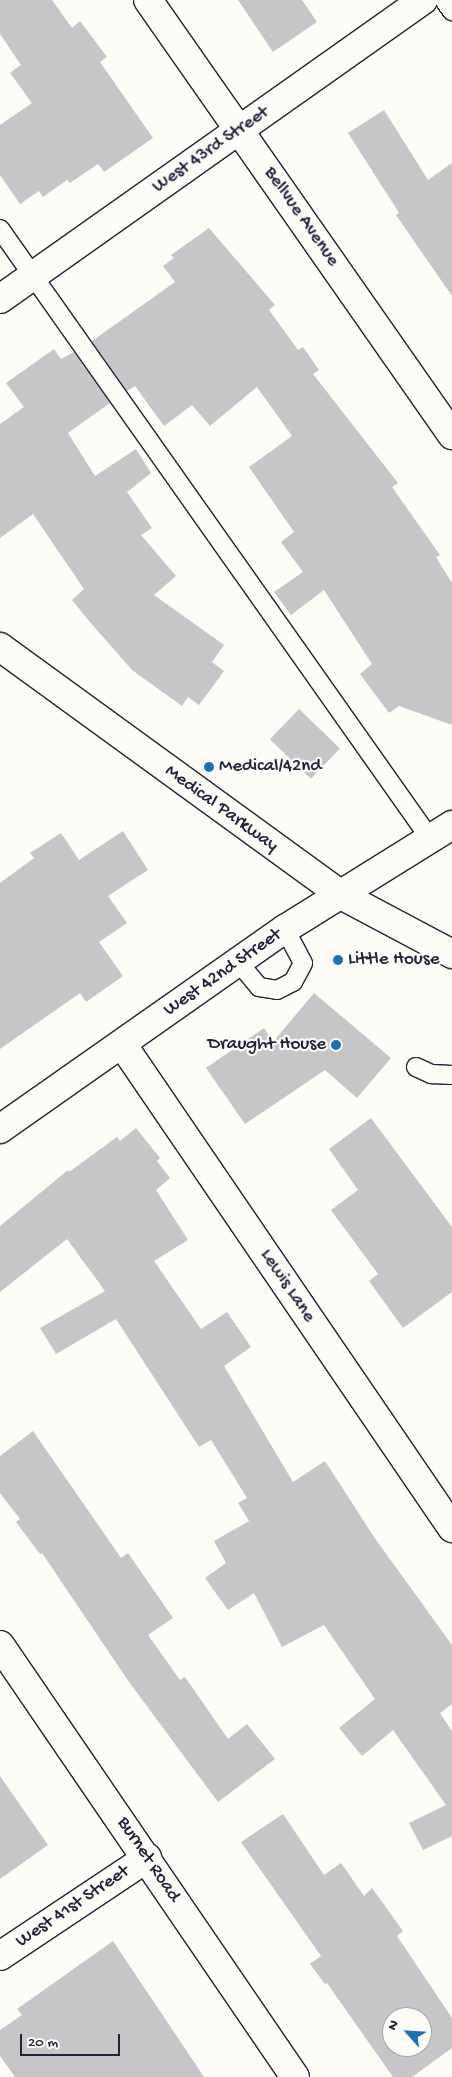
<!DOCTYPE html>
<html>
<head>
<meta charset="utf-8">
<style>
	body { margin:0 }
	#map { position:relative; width:452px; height:2077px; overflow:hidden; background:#fdfcf7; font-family:"Gochi Hand",sans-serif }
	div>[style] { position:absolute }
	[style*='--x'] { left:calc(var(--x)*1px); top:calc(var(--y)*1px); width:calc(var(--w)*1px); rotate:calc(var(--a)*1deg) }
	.building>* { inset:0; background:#c6c6c8; transform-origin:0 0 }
	.roads { filter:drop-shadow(1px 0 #22223b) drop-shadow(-1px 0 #22223b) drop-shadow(0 1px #22223b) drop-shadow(0 -1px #22223b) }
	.lane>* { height:18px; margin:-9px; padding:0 9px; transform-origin:9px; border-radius:9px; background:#fdfcf7 }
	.street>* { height:28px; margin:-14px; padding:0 14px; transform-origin:14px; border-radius:14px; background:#fdfcf7 }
	.secondary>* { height:28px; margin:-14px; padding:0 14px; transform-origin:14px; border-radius:14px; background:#fdfcf7 }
	.dots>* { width:14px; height:14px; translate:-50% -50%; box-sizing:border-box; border:2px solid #fdfcf7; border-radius:50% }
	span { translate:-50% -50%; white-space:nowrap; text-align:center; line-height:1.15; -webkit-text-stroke:4.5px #fdfcf7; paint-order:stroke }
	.street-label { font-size:19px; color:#22223b }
	.poi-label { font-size:19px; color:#22223b }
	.left { translate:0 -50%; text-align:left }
	.right { translate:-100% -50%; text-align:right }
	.north { position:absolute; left:382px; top:2007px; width:50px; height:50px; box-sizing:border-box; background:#fdfcf7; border:1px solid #a5a5ac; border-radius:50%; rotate:296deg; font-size:14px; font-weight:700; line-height:20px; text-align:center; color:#22223b }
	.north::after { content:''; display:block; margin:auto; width:18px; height:22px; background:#1f6fb2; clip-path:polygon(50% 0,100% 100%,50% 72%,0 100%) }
	.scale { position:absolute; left:20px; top:2034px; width:100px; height:22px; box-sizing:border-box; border:2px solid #22223b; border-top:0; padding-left:6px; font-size:15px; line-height:18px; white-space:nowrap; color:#22223b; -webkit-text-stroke:4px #fdfcf7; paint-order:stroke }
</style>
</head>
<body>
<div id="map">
	<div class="building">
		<i style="clip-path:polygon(0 0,52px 0,72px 28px,80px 21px,107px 57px,100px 62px,153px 138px,104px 172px,98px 164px,70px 183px,67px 180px,43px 197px,39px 191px,20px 204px,0 175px,0 125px,32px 103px,10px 73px,21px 65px,0 34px)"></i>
		<i style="clip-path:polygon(238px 0,302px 0,317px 22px,273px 52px)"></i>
		<i style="clip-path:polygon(384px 110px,428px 180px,452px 163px,452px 296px,396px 215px,399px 213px,394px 205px,348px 133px)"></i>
		<i style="clip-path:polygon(209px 228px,275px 305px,269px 310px,298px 350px,303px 347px,319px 370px,313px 374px,398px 483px,392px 487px,440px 555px,436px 557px,452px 583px,452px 725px,399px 706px,389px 713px,360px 674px,372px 664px,324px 590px,291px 615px,274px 592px,303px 572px,281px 542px,294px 532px,249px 467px,292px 436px,257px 387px,210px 426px,192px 405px,164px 426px,135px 386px,127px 391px,92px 341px,175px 282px,163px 266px,174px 258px,171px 255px)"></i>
		<i style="clip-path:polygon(54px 349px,61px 359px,74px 352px,110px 403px,68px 433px,95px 476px,136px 449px,151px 473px,127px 492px,152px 528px,141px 535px,176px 576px,154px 595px,224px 645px,212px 662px,224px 671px,199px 705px,188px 697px,182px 706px,132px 670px,89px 621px,72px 600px,84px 589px,33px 514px,0 538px,0 424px,24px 407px,6px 383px)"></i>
		<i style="left:299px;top:709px;width:57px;height:42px;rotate:44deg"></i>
		<i style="clip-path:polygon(123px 831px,148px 870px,108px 896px,127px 923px,99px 942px,123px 976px,86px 1002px,80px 993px,0 1049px,0 883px,34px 858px,30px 853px,61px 833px,79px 860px)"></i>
		<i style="clip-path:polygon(314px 993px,391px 1058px,357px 1098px,325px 1070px,245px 1124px,206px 1068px,264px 1028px,273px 1042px)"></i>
		<i style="clip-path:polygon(371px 1118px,452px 1227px,452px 1292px,403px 1328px,369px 1281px,378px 1274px,331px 1210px,358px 1190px,329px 1149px)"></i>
		<i style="clip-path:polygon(136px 1128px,160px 1158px,157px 1161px,170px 1178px,156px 1190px,188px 1240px,154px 1261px,201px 1329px,227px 1312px,251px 1347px,224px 1366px,293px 1482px,325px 1461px,374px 1537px,452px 1645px,452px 1704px,440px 1713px,452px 1731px,452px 1836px,423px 1850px,409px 1823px,446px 1805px,393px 1730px,362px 1756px,339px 1728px,375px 1699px,324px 1625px,282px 1647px,254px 1593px,228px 1610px,205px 1578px,226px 1563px,214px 1541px,249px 1521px,238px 1503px,247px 1498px,211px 1440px,199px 1447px,116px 1319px,56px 1354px,40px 1328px,105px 1291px,67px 1239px,0 1292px,0 1226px,68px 1170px,69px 1172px,117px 1137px,120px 1141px)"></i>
		<i style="clip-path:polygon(33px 1431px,121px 1558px,128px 1553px,173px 1618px,148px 1635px,180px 1680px,185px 1677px,228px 1739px,247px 1724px,275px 1759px,218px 1802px,129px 1682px,42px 1553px,40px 1554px,16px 1522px,20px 1519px,0 1493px,0 1456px)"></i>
		<i style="clip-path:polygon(0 1776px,48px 1845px,0 1879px)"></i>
		<i style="clip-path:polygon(evenodd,283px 1814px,324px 1875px,341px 1863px,364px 1896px,372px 1888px,403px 1931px,397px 1936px,452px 2018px,452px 2048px,412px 2077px,393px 2077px,327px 1983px,325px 1984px,310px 1964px,321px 1956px,241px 1842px,283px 1814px,392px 2017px,422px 2017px,422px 2047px,392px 2047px,392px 2017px)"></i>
		<i style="clip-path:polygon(113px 1941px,204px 2077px,15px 2077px,0 2056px,0 2030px,22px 2015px,17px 2009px)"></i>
	</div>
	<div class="roads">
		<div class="lane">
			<i style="--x:444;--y:0;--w:14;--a:54"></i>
			<i style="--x:0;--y:229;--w:748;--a:54.8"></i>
			<i style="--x:239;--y:963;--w:31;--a:50"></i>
			<i style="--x:259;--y:987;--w:18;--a:9"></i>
			<i style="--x:277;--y:990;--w:18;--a:-27"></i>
			<i style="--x:293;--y:982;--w:21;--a:-62"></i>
			<i style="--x:303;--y:963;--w:38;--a:-118"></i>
			<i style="--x:416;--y:1067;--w:17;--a:25"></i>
			<i style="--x:431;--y:1074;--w:21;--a:3"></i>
		</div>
		<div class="street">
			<i style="--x:148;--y:0;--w:531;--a:55.05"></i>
			<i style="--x:0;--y:299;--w:518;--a:-35.25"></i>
			<i style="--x:122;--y:1044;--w:586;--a:55.71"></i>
			<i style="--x:0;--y:1129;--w:348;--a:-35.1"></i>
			<i style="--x:285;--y:929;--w:197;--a:-31.9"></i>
			<i style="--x:0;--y:1645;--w:523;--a:55.67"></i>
			<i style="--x:0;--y:1956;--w:177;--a:-33.7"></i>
		</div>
		<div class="secondary">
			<i style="--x:0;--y:647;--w:422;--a:36"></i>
			<i style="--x:341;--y:895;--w:126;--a:28"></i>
		</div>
	</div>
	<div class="dots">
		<i style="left:209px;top:767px;background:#1f6fb2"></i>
		<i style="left:338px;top:960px;background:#1f6fb2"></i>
		<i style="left:336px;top:1045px;background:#1f6fb2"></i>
	</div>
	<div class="street-label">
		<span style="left:211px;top:150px;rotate:-35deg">West 43rd Street</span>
		<span style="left:301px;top:217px;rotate:55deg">Bellvue Avenue</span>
		<span style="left:221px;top:809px;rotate:36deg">Medical Parkway</span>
		<span style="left:223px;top:973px;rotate:-35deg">West 42nd Street</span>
		<span style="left:287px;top:1286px;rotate:56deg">Lewis Lane</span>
		<span style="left:148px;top:1860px;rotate:56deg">Burnet Road</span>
		<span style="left:73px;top:1907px;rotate:-34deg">West 41st Street</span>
	</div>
	<div class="poi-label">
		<span class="left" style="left:219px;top:767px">Medical/42nd</span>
		<span class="left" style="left:348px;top:960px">Little House</span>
		<span class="right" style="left:326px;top:1045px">Draught House</span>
	</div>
	<div class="north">N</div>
	<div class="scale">20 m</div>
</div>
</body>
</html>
